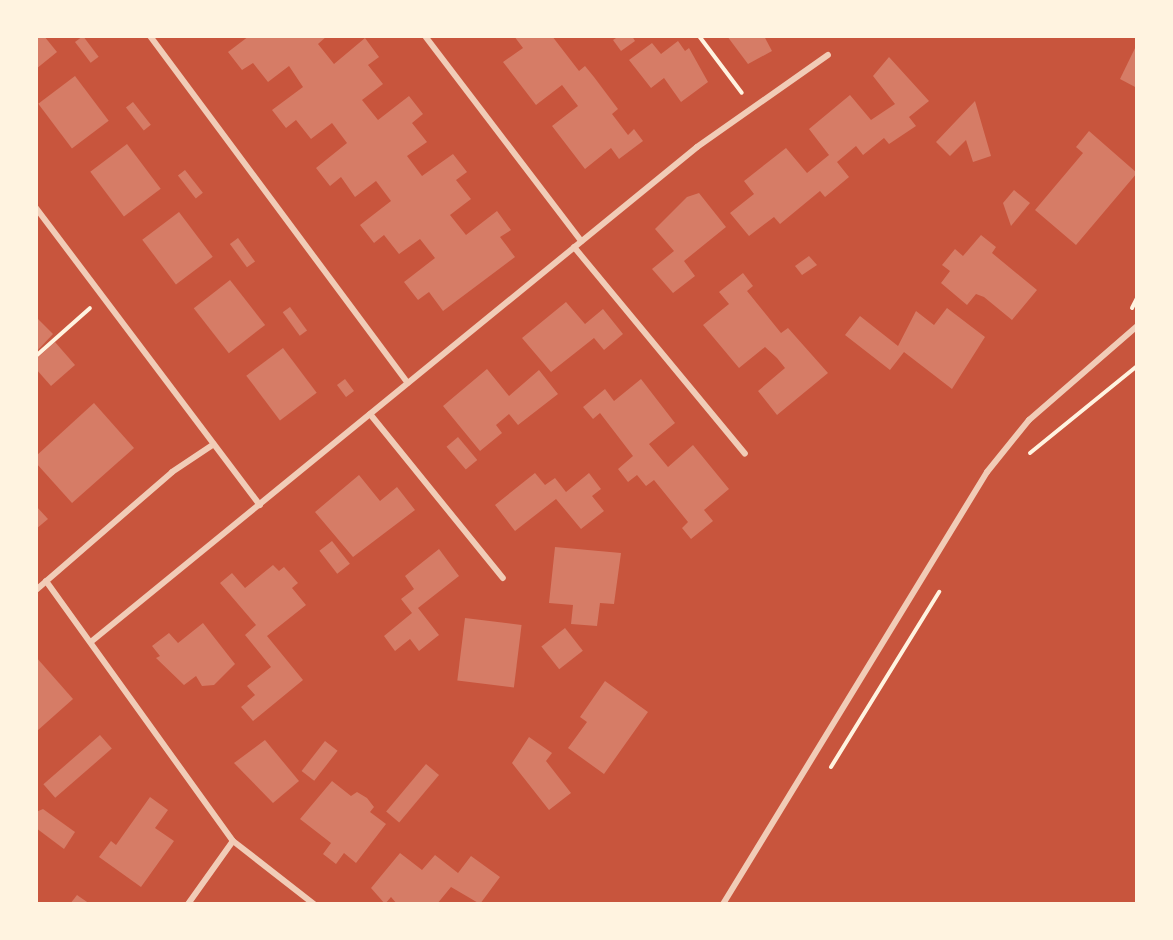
<!DOCTYPE html>
<html>
<head>
<meta charset="utf-8">
<style>
	body { margin:0 }
	#map { position:relative; width:1173px; height:940px; overflow:hidden; background:#c8553d; font-family:"PT Sans",sans-serif }
	div>[style] { position:absolute }
	[style*='--x'] { left:calc(var(--x)*1px); top:calc(var(--y)*1px); width:calc(var(--w)*1px); rotate:calc(var(--a)*1deg) }
	.building>* { inset:0; background:#d67c66; transform-origin:0 0 }
	.path>* { height:4px; margin:-2px; padding:0 2px; transform-origin:2px; border-radius:2px; background:#fff3e0 }
	.minor>* { height:6px; margin:-3px; padding:0 3px; transform-origin:3px; border-radius:3px; background:#f1ccb7 }
	span { translate:-50% -50%; white-space:nowrap; text-align:center; line-height:1.15; -webkit-text-stroke:6px #fff3e0; paint-order:stroke }
	.frame { position:absolute; inset:0; border:38px solid #fff3e0; pointer-events:none }
</style>
</head>
<body>
<div id="map">
	<div class="building">
		<i style="clip-path:polygon(36px 36px,44px 36px,57px 52px,36px 69px)"></i>
		<i style="left:83px;top:36px;width:26px;height:10px;rotate:53deg"></i>
		<i style="clip-path:polygon(249px 36px,327px 36px,318px 44px,334px 64px,365px 38px,379px 57px,368px 65px,383px 84px,362px 100px,378px 120px,409px 96px,423px 114px,412px 123px,427px 142px,407px 156px,422px 176px,453px 154px,467px 172px,456px 180px,471px 199px,450px 215px,466px 235px,497px 211px,511px 230px,500px 237px,515px 257px,443px 311px,429px 292px,418px 300px,404px 282px,435px 258px,420px 239px,399px 254px,384px 235px,374px 243px,360px 225px,391px 201px,376px 181px,355px 197px,341px 177px,330px 186px,316px 168px,347px 143px,332px 123px,311px 139px,296px 120px,286px 128px,272px 110px,303px 87px,289px 66px,268px 82px,253px 63px,242px 70px,228px 52px)"></i>
		<i style="clip-path:polygon(514px 36px,552px 36px,579px 71px,585px 66px,594px 77px,618px 109px,612px 114px,628px 135px,634px 129px,643px 141px,619px 159px,611px 148px,585px 169px,552px 126px,578px 106px,562px 85px,536px 105px,503px 62px,523px 48px)"></i>
		<i style="clip-path:polygon(619px 36px,632px 36px,635px 41px,621px 51px,613px 40px)"></i>
		<i style="clip-path:polygon(727px 36px,764px 36px,772px 51px,748px 64px)"></i>
		<i style="clip-path:polygon(678px 41px,685px 51px,689px 48px,708px 82px,681px 102px,664px 78px,651px 88px,629px 60px,652px 43px,661px 54px)"></i>
		<i style="clip-path:polygon(1137px 44px,1137px 88px,1120px 79px)"></i>
		<i style="clip-path:polygon(889px 57px,929px 101px,909px 117px,916px 126px,889px 144px,884px 138px,863px 155px,856px 146px,837px 162px,849px 177px,825px 197px,820px 191px,780px 224px,774px 217px,749px 236px,730px 213px,754px 194px,744px 181px,786px 148px,807px 173px,829px 155px,809px 129px,850px 95px,871px 120px,895px 104px,873px 76px)"></i>
		<i style="left:75px;top:76px;width:56px;height:46px;rotate:53deg"></i>
		<i style="clip-path:polygon(975px 101px,991px 156px,973px 162px,966px 140px,950px 156px,936px 142px)"></i>
		<i style="left:133px;top:102px;width:29px;height:9px;rotate:52deg"></i>
		<i style="clip-path:polygon(1089px 131px,1137px 173px,1076px 245px,1035px 210px,1083px 153px,1076px 147px)"></i>
		<i style="left:127px;top:144px;width:56px;height:46px;rotate:53deg"></i>
		<i style="left:185px;top:170px;width:29px;height:9px;rotate:52deg"></i>
		<i style="clip-path:polygon(1014px 190px,1030px 203px,1011px 226px,1003px 203px)"></i>
		<i style="clip-path:polygon(699px 193px,726px 227px,684px 261px,695px 276px,673px 293px,652px 269px,674px 251px,655px 229px,687px 197px)"></i>
		<i style="left:179px;top:212px;width:56px;height:46px;rotate:53deg"></i>
		<i style="clip-path:polygon(981px 235px,996px 247px,992px 253px,1037px 290px,1012px 320px,984px 297px,976px 294px,967px 305px,941px 283px,950px 271px,942px 265px,955px 249px,963px 256px)"></i>
		<i style="left:238px;top:238px;width:29px;height:10px;rotate:54deg"></i>
		<i style="clip-path:polygon(809px 256px,817px 265px,802px 275px,795px 266px)"></i>
		<i style="clip-path:polygon(743px 273px,753px 286px,747px 291px,781px 333px,788px 328px,828px 373px,777px 415px,758px 391px,785px 368px,777px 358px,765px 347px,739px 368px,703px 325px,729px 304px,719px 292px)"></i>
		<i style="left:230px;top:280px;width:57px;height:46px;rotate:52deg"></i>
		<i style="clip-path:polygon(566px 302px,585px 324px,603px 309px,623px 334px,604px 350px,594px 338px,551px 372px,522px 338px)"></i>
		<i style="left:290px;top:307px;width:29px;height:9px;rotate:54deg"></i>
		<i style="clip-path:polygon(947px 308px,985px 337px,952px 389px,904px 352px,890px 370px,845px 335px,860px 316px,898px 346px,916px 311px,934px 325px)"></i>
		<i style="clip-path:polygon(36px 317px,53px 334px,36px 352px)"></i>
		<i style="clip-path:polygon(55px 342px,75px 365px,51px 386px,36px 369px,36px 359px)"></i>
		<i style="left:283px;top:348px;width:56px;height:46px;rotate:53deg"></i>
		<i style="clip-path:polygon(487px 369px,509px 396px,539px 370px,558px 394px,518px 425px,509px 414px,496px 425px,502px 433px,480px 451px,443px 406px)"></i>
		<i style="left:345px;top:379px;width:15px;height:10px;rotate:53deg"></i>
		<i style="clip-path:polygon(641px 379px,675px 423px,649px 444px,668px 467px,693px 445px,729px 489px,704px 510px,713px 521px,691px 539px,682px 528px,688px 522px,654px 480px,646px 486px,637px 475px,628px 482px,618px 469px,633px 456px,600px 413px,593px 419px,583px 407px,605px 389px,614px 401px)"></i>
		<i style="clip-path:polygon(94px 403px,134px 448px,72px 503px,36px 463px,36px 456px)"></i>
		<i style="left:458px;top:437px;width:30px;height:15px;rotate:50deg"></i>
		<i style="clip-path:polygon(535px 473px,545px 485px,555px 478px,566px 492px,589px 473px,601px 489px,592px 496px,604px 511px,581px 529px,556px 499px,515px 531px,495px 505px)"></i>
		<i style="clip-path:polygon(359px 475px,380px 501px,397px 487px,415px 510px,353px 557px,315px 512px)"></i>
		<i style="clip-path:polygon(36px 506px,48px 519px,36px 529px)"></i>
		<i style="left:332px;top:541px;width:29px;height:16px;rotate:52deg"></i>
		<i style="clip-path:polygon(555px 547px,621px 553px,614px 604px,600px 603px,597px 626px,571px 624px,573px 605px,549px 603px)"></i>
		<i style="clip-path:polygon(439px 549px,459px 576px,418px 608px,439px 635px,419px 651px,410px 639px,395px 651px,384px 636px,412px 613px,401px 599px,414px 589px,405px 576px)"></i>
		<i style="clip-path:polygon(273px 565px,279px 571px,284px 567px,298px 583px,292px 588px,306px 605px,267px 636px,303px 680px,253px 721px,241px 707px,255px 695px,247px 686px,271px 667px,245px 635px,256px 625px,220px 583px,232px 573px,245px 588px)"></i>
		<i style="left:465px;top:618px;width:57px;height:63px;rotate:7deg"></i>
		<i style="clip-path:polygon(203px 623px,235px 664px,214px 685px,202px 686px,196px 676px,184px 685px,156px 658px,160px 656px,152px 646px,169px 633px,178px 643px)"></i>
		<i style="left:565px;top:628px;width:29px;height:30px;rotate:52deg"></i>
		<i style="clip-path:polygon(36px 657px,73px 699px,37px 731px,36px 730px)"></i>
		<i style="clip-path:polygon(605px 681px,648px 712px,604px 774px,568px 748px,587px 722px,580px 717px)"></i>
		<i style="left:100px;top:735px;width:18px;height:75px;rotate:49deg"></i>
		<i style="clip-path:polygon(529px 737px,552px 753px,546px 761px,571px 793px,549px 810px,512px 763px)"></i>
		<i style="clip-path:polygon(265px 740px,299px 781px,273px 803px,234px 763px)"></i>
		<i style="left:325px;top:741px;width:16px;height:38px;rotate:38deg"></i>
		<i style="left:426px;top:764px;width:17px;height:62px;rotate:40deg"></i>
		<i style="clip-path:polygon(332px 781px,351px 796px,357px 792px,367px 798px,374px 807px,370px 812px,386px 824px,356px 863px,344px 853px,336px 864px,323px 854px,331px 843px,300px 819px)"></i>
		<i style="clip-path:polygon(150px 797px,168px 810px,155px 828px,174px 841px,141px 887px,99px 857px,111px 841px,116px 845px)"></i>
		<i style="clip-path:polygon(43px 809px,75px 832px,64px 849px,36px 828px,36px 812px)"></i>
		<i style="clip-path:polygon(400px 853px,422px 870px,435px 855px,458px 873px,471px 856px,500px 877px,480px 904px,451px 887px,437px 904px,397px 904px,391px 897px,385px 904px,371px 888px)"></i>
		<i style="clip-path:polygon(77px 895px,90px 904px,70px 904px)"></i>
	</div>
	<div class="path">
		<i style="--x:699;--y:36;--w:71;--a:53"></i>
		<i style="--x:1132;--y:308;--w:11;--a:-63"></i>
		<i style="--x:36;--y:356;--w:72;--a:-41.6"></i>
		<i style="--x:1030;--y:453;--w:138;--a:-39.1"></i>
		<i style="--x:831;--y:767;--w:206;--a:-58.3"></i>
	</div>
	<div class="minor">
		<i style="--x:150;--y:36;--w:432;--a:53.4"></i>
		<i style="--x:425;--y:36;--w:258;--a:52.7"></i>
		<i style="--x:36;--y:208;--w:372;--a:53"></i>
		<i style="--x:574;--y:247;--w:268;--a:50.4"></i>
		<i style="--x:370;--y:414;--w:211;--a:51"></i>
		<i style="--x:46;--y:581;--w:320;--a:54.3"></i>
		<i style="--x:233;--y:841;--w:103;--a:37.9"></i>
		<i style="--x:36;--y:590;--w:180;--a:-40.9"></i>
		<i style="--x:172;--y:472;--w:50;--a:-33.7"></i>
		<i style="--x:92;--y:641;--w:781;--a:-39.23"></i>
		<i style="--x:697;--y:147;--w:160;--a:-35.1"></i>
		<i style="--x:188;--y:904;--w:77;--a:-54.5"></i>
		<i style="--x:723;--y:904;--w:506;--a:-58.57"></i>
		<i style="--x:987;--y:472;--w:67;--a:-51.1"></i>
		<i style="--x:1029;--y:420;--w:143;--a:-41"></i>
	</div>
	<div class="frame"></div>
</div>
</body>
</html>
